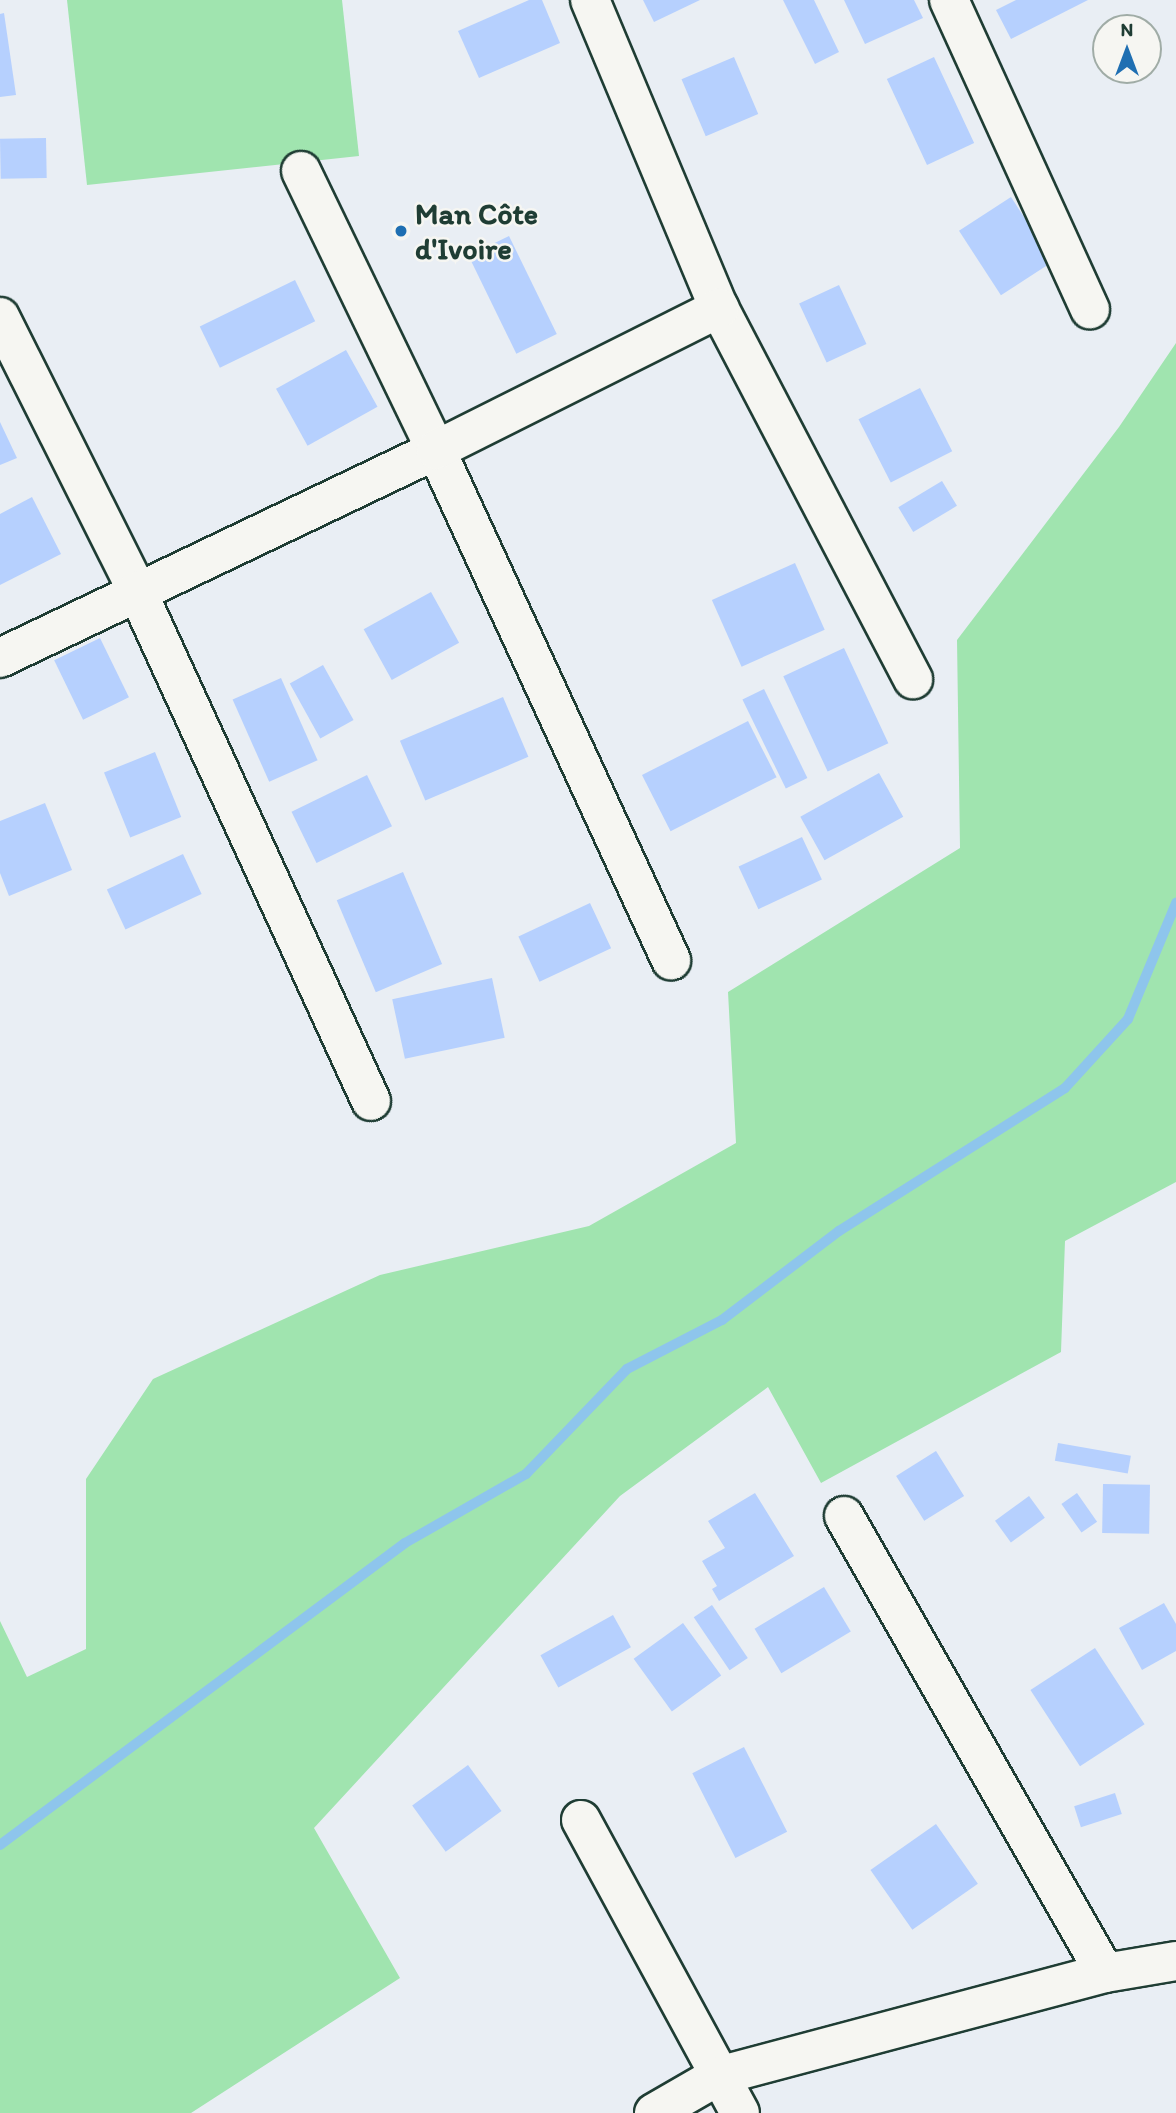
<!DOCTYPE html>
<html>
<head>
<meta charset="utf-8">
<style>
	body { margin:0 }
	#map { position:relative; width:1176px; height:2113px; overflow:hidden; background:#e9eef4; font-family:Itim,sans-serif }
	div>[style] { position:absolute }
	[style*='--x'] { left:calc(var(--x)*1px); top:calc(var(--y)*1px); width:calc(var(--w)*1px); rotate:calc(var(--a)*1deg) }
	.green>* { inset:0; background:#a0e4af }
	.stream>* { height:10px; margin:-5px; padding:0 5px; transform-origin:5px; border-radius:5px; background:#8ec5ec }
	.building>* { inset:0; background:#b6d0fe; transform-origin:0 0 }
	.roads { filter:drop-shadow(2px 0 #1f3d34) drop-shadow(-2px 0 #1f3d34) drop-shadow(0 2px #1f3d34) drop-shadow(0 -2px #1f3d34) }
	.street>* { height:38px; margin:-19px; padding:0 19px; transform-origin:19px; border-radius:19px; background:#f6f6f2 }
	.dots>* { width:19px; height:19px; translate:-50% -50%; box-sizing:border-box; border:4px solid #f6f6f2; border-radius:50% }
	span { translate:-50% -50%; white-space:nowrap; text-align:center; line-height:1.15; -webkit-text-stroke:5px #f6f6f2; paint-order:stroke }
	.poi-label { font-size:30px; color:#1f3d34; font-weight:700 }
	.left { translate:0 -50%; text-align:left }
	.north { position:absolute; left:1092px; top:14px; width:70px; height:70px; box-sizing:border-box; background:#f6f6f2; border:2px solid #a0aca6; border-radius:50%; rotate:0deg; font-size:19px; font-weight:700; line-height:28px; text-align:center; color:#1f3d34 }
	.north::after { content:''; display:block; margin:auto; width:24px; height:32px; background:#1f6fb2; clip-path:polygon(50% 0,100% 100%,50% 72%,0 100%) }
</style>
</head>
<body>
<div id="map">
	<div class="green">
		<i style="clip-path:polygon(67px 0,342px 0,359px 156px,87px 185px)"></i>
		<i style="clip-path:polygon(1176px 343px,1176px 1182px,1065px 1241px,1061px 1352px,821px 1483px,768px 1387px,620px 1496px,314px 1828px,400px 1978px,191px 2113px,0 2113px,0 1621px,27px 1677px,86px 1649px,86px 1479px,153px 1379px,380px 1275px,589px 1226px,736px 1143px,728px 992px,960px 848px,957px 640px,1119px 427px)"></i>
	</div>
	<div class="stream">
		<i style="--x:0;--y:1845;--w:505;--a:-36.71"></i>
		<i style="--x:405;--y:1543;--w:139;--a:-29.7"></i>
		<i style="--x:526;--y:1474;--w:146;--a:-46.1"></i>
		<i style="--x:627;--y:1369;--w:107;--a:-27.3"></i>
		<i style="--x:722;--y:1320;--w:147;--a:-37.3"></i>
		<i style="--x:839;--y:1231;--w:267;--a:-32.3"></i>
		<i style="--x:1065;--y:1088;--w:93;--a:-47.6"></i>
		<i style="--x:1128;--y:1019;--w:126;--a:-67.5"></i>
	</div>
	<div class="building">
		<i style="clip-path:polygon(529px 0,542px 0,560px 43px,479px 78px,458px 31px)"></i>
		<i style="clip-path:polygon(643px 0,700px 0,654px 22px)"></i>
		<i style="clip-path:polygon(783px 0,814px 0,839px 52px,815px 64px)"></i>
		<i style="clip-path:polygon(844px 0,914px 0,923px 18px,865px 44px)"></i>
		<i style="clip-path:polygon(1016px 0,1088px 0,1011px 39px,996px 10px)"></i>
		<i style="clip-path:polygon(4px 13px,16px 95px,0 97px,0 14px)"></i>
		<i style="left:734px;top:57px;width:62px;height:57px;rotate:67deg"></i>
		<i style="left:934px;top:57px;width:95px;height:52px;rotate:65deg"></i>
		<i style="left:46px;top:138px;width:40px;height:46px;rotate:89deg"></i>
		<i style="left:1011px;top:197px;width:77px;height:62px;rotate:57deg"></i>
		<i style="left:509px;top:236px;width:109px;height:45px;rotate:64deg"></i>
		<i style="left:295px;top:280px;width:46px;height:106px;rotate:64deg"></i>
		<i style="left:839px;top:285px;width:65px;height:44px;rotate:65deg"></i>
		<i style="left:346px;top:350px;width:65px;height:80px;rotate:61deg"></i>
		<i style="left:920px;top:388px;width:71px;height:69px;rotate:63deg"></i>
		<i style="clip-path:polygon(0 422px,17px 458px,0 465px)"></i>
		<i style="left:942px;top:481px;width:29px;height:51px;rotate:59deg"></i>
		<i style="clip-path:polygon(32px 497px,61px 554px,0 585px,0 514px)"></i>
		<i style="left:795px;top:563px;width:73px;height:91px;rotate:66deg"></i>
		<i style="left:431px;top:592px;width:58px;height:77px;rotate:61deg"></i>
		<i style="left:100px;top:638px;width:66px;height:51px;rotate:64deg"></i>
		<i style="left:844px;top:648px;width:105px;height:67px;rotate:65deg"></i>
		<i style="left:323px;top:665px;width:63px;height:38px;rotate:61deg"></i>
		<i style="left:281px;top:678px;width:90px;height:53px;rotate:66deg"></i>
		<i style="left:764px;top:689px;width:99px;height:24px;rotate:64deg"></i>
		<i style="left:503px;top:697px;width:65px;height:112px;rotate:67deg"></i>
		<i style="left:748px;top:721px;width:63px;height:119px;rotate:63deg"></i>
		<i style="left:155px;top:752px;width:70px;height:55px;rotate:68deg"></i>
		<i style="left:879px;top:773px;width:50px;height:90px;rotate:61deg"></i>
		<i style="left:367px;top:775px;width:57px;height:84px;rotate:64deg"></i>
		<i style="clip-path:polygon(45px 803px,72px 870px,9px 896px,0 873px,0 821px)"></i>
		<i style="left:802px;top:837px;width:47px;height:70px;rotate:65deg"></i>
		<i style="left:183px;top:854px;width:44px;height:84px;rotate:65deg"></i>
		<i style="left:403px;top:872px;width:100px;height:72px;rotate:67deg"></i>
		<i style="left:590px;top:903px;width:50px;height:79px;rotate:65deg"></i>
		<i style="left:492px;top:978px;width:61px;height:102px;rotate:78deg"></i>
		<i style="left:1058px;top:1443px;width:74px;height:18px;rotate:10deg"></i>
		<i style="left:936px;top:1451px;width:53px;height:47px;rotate:58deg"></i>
		<i style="left:1103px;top:1484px;width:47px;height:49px;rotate:1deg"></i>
		<i style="clip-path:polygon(755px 1493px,794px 1556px,719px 1601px,712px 1589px,717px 1586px,702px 1561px,725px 1548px,708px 1521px)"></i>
		<i style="left:1077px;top:1493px;width:35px;height:19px;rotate:55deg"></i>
		<i style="left:1029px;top:1496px;width:27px;height:42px;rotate:54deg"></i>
		<i style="left:824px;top:1587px;width:52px;height:81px;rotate:59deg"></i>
		<i style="clip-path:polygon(1164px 1603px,1176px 1624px,1176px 1651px,1142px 1670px,1119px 1628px)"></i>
		<i style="left:712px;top:1605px;width:64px;height:22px;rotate:56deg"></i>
		<i style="left:613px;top:1615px;width:37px;height:83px;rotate:61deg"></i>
		<i style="left:683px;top:1623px;width:65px;height:61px;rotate:54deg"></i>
		<i style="left:1095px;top:1648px;width:91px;height:77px;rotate:57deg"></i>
		<i style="left:744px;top:1747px;width:95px;height:58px;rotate:63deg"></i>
		<i style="left:468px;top:1765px;width:57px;height:69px;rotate:54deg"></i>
		<i style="left:1115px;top:1793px;width:22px;height:43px;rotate:72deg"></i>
		<i style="left:936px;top:1824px;width:73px;height:80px;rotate:55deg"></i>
	</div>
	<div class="roads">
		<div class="street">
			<i style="--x:590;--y:0;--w:334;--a:67.3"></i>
			<i style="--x:719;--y:308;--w:419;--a:62.4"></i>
			<i style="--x:949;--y:0;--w:340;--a:65.5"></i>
			<i style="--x:301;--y:171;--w:310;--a:64.2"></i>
			<i style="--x:436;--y:450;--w:562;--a:65.26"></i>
			<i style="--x:0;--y:317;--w:306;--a:63.4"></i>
			<i style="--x:137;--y:591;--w:561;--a:65.35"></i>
			<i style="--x:0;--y:658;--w:483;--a:-25.5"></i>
			<i style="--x:436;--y:450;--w:317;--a:-26.6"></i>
			<i style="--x:844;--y:1516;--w:526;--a:60.27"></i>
			<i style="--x:581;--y:1820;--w:333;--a:61.5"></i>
			<i style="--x:654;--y:2113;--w:74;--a:-30"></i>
			<i style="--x:718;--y:2076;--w:400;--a:-14.9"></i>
			<i style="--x:1105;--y:1973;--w:72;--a:-9.6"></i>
		</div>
	</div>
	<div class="dots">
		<i style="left:401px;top:231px;background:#1f6fb2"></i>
	</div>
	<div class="poi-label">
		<span class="left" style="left:415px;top:231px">Man Côte<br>d'Ivoire</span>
	</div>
	<div class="north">N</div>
</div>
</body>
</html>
